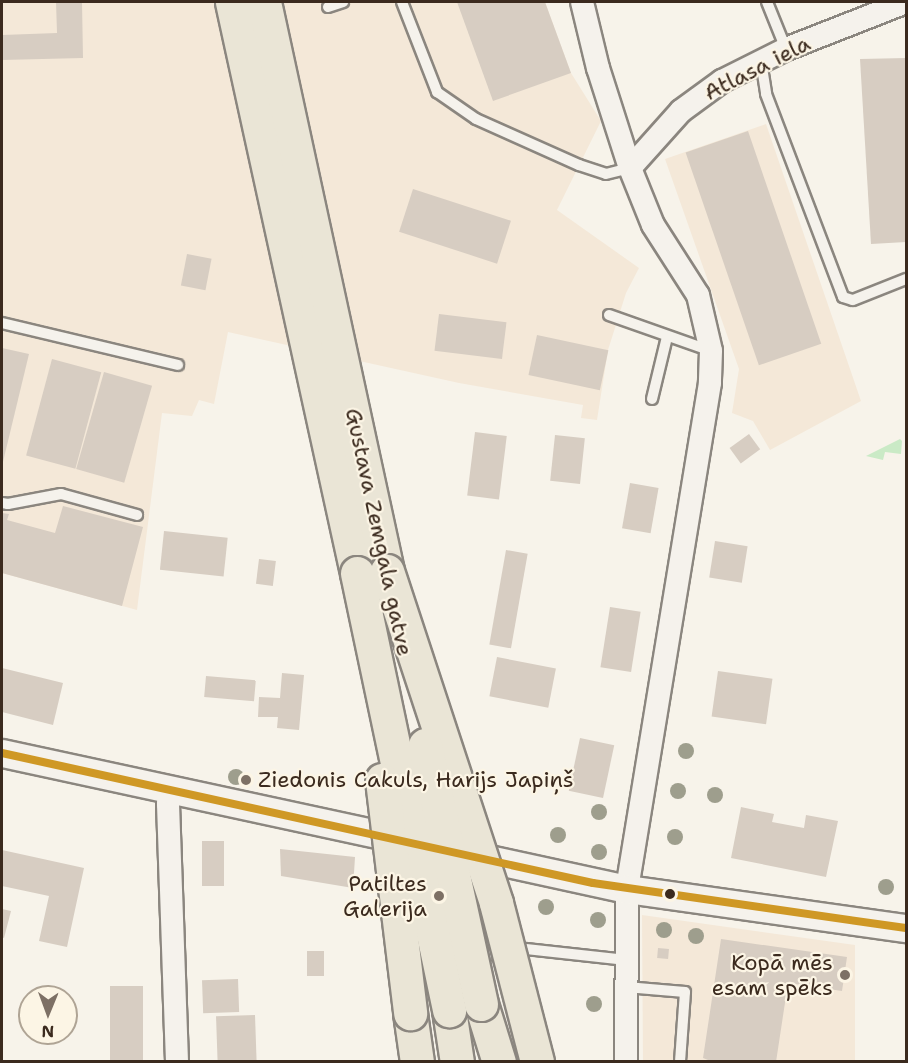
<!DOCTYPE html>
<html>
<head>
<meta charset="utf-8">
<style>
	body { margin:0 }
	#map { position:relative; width:908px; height:1063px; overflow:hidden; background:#f7f3ea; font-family:"Shantell Sans",sans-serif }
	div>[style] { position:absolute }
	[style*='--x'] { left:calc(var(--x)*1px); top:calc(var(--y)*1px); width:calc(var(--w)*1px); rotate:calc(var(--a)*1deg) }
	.built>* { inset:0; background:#f4e8d8 }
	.green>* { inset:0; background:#caeac6 }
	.building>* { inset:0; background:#d7cdc2; transform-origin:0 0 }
	.roads { filter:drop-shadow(2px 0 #8b867f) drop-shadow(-2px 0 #8b867f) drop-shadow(0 2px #8b867f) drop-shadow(0 -2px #8b867f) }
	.service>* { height:10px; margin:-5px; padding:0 5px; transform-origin:5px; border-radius:5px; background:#f5f2ec }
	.minor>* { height:22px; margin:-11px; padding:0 11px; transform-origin:11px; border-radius:11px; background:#f5f2ec }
	.tertiary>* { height:27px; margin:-13.5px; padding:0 13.5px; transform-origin:13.5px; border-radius:13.5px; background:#f5f2ec }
	.primary>* { height:33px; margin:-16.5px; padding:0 16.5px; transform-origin:16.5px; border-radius:16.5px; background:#eae5d6 }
	.bridges { filter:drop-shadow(2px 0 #8b867f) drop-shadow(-2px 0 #8b867f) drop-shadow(0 2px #8b867f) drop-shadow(0 -2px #8b867f) }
	.primary-bridge>* { height:33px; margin:-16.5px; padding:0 16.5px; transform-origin:16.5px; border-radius:16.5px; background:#eae5d6 }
	.bus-1>* { height:8px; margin:-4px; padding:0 4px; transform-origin:4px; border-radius:4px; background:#cf9825 }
	.trees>* { width:16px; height:16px; margin:-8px; border-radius:50%; background:#9e9e8d }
	.dots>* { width:16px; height:16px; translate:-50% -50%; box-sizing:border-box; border:3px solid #fcf5e5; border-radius:50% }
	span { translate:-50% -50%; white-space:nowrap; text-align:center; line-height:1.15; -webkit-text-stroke:4.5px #fcf5e5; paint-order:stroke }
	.street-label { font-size:22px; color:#3b2a1e }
	.poi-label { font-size:22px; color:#3b2a1e }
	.left { translate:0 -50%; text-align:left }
	.right { translate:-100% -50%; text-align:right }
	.frame { position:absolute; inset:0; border:3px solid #3b2a1e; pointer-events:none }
	.north { position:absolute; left:18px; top:985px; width:60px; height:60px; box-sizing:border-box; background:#fcf5e5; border:2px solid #afa495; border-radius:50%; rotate:181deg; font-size:16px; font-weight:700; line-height:24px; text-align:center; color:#3b2a1e }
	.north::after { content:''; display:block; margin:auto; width:21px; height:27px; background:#7d7065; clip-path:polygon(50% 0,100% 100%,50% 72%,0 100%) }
</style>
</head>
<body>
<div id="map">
	<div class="built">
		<i style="clip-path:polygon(2px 2px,545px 2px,571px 73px,601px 121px,557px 210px,639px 268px,626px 293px,608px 350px,597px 420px,581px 418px,583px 405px,459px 383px,228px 332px,214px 404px,199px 400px,192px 416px,162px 413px,137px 610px,2px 573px)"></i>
		<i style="clip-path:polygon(766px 124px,861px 401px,770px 450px,753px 421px,732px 413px,739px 369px,665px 159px)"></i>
		<i style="clip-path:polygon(642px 915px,855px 945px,855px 1061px,643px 1061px)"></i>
	</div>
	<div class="green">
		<i style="clip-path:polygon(900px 439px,902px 441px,901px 454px,885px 452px,883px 460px,866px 456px)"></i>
	</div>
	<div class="building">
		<i style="clip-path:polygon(56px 2px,82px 2px,83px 58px,2px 60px,2px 35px,57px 33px)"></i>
		<i style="clip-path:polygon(457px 2px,545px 2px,571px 73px,493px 101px)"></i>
		<i style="clip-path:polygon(906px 58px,906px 242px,871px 244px,860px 59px)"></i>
		<i style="left:748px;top:131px;width:225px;height:66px;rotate:71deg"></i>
		<i style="left:413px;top:189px;width:103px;height:45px;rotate:18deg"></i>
		<i style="left:187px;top:254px;width:25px;height:32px;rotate:11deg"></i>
		<i style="left:439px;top:314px;width:68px;height:37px;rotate:7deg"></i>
		<i style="left:537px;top:335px;width:73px;height:41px;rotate:12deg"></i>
		<i style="clip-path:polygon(2px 348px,29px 354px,2px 466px)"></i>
		<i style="left:52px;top:359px;width:51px;height:100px;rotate:15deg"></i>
		<i style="left:104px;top:372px;width:50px;height:101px;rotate:16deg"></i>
		<i style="left:475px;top:432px;width:32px;height:64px;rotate:7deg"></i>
		<i style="left:749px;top:434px;width:19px;height:24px;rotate:54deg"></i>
		<i style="left:555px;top:435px;width:30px;height:46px;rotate:6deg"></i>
		<i style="left:630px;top:483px;width:29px;height:46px;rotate:10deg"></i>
		<i style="clip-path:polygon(63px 506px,143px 527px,122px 606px,2px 573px,2px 513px,9px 514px,7px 520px,55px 533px)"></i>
		<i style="left:164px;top:531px;width:64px;height:39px;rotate:6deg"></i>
		<i style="left:715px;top:541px;width:33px;height:37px;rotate:9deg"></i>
		<i style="left:506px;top:550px;width:22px;height:96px;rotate:10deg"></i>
		<i style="left:259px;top:559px;width:17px;height:25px;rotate:7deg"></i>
		<i style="left:610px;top:607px;width:31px;height:61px;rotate:9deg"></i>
		<i style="left:497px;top:657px;width:60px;height:40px;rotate:11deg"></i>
		<i style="clip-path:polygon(2px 668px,63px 683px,53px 725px,2px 712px)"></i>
		<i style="left:718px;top:671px;width:55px;height:46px;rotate:8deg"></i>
		<i style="clip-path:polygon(282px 673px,304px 675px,299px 730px,277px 728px,278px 717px,258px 717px,259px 697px,280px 698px)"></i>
		<i style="left:206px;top:676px;width:50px;height:21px;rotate:5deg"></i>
		<i style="left:580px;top:738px;width:35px;height:54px;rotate:12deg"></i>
		<i style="clip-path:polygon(741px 807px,774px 814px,772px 822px,804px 828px,806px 815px,838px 821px,826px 877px,731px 858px)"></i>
		<i style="left:202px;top:841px;width:22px;height:45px"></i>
		<i style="clip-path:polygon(280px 849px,355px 857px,353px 888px,281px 876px)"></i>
		<i style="clip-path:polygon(2px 850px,84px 868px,67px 947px,39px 941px,49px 896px,2px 886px)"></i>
		<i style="clip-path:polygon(2px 909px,11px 911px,4px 938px,2px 937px)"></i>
		<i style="clip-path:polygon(721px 939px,847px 957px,842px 991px,788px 983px,776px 1062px,713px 1062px,703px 1058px)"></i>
		<i style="left:658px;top:948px;width:11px;height:10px;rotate:5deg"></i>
		<i style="left:307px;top:951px;width:17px;height:25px"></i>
		<i style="left:238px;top:979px;width:33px;height:36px;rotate:88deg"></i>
		<i style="left:143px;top:986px;width:76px;height:33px;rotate:90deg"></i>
		<i style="left:255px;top:1015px;width:47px;height:39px;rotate:88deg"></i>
	</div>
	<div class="roads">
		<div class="service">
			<i style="--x:402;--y:2;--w:97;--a:68.7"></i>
			<i style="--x:437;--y:92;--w:47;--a:34.7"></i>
			<i style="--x:476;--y:119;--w:113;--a:24.1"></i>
			<i style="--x:579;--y:165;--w:28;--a:18"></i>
			<i style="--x:606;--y:174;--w:25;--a:-14"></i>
			<i style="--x:767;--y:2;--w:51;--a:68"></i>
			<i style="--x:328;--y:7;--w:16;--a:-18"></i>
			<i style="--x:761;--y:61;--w:33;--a:81"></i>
			<i style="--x:766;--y:94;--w:217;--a:69.2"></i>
			<i style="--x:843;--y:297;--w:10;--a:17"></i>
			<i style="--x:853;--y:300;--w:57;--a:-21.6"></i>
			<i style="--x:609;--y:315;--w:108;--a:19.4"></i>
			<i style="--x:2;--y:323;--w:181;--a:13.4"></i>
			<i style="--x:652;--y:399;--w:64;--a:-76.4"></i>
			<i style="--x:2;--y:503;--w:6;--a:9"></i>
			<i style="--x:8;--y:504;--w:54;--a:-10.7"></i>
			<i style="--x:61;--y:494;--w:79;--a:15.4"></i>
			<i style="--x:475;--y:958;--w:43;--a:-13.4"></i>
			<i style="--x:517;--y:948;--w:110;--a:6.3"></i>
			<i style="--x:626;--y:987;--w:59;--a:4.8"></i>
			<i style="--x:685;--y:992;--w:70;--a:94.1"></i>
		</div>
		<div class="minor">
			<i style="--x:582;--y:2;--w:68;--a:76.4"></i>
			<i style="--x:598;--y:68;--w:105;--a:72.3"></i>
			<i style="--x:630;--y:168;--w:61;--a:68"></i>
			<i style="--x:653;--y:225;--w:83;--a:57.3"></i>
			<i style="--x:698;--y:295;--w:57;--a:76.9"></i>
			<i style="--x:711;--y:351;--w:32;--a:92"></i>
			<i style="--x:710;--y:383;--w:513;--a:99.32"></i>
			<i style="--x:627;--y:889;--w:173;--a:90.3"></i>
			<i style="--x:630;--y:168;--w:76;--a:-48.2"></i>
			<i style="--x:681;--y:111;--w:51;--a:-36.2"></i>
			<i style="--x:722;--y:81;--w:72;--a:-26.6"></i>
			<i style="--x:786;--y:49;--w:129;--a:-21.4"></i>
			<i style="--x:170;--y:791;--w:13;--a:99"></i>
			<i style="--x:168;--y:804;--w:258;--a:88"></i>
		</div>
		<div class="tertiary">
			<i style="--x:2;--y:753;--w:415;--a:12.2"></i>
			<i style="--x:466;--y:854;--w:165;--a:12.3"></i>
			<i style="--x:627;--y:889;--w:282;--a:8"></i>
		</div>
		<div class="primary">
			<i style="--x:232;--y:2;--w:585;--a:77.65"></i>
			<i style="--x:264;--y:2;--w:582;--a:77.8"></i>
			<i style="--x:481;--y:1004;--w:61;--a:72.8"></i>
			<i style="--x:449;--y:1010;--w:53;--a:81.3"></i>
			<i style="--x:410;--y:1013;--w:49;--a:81.9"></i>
		</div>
	</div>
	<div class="bridges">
		<div class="primary-bridge">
			<i style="--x:387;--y:571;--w:349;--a:71.8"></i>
			<i style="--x:496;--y:903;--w:164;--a:75.5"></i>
			<i style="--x:357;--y:573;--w:447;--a:78.1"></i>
			<i style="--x:425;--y:745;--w:265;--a:77.8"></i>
			<i style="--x:382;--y:780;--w:235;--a:83.1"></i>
		</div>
	</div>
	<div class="bus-1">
		<i style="--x:2;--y:753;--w:605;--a:12.41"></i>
		<i style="--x:593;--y:883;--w:316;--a:8.2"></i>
	</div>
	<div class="trees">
		<i style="left:686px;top:751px"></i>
		<i style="left:236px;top:777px"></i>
		<i style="left:678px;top:791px"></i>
		<i style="left:715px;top:795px"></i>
		<i style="left:599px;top:812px"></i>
		<i style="left:558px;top:835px"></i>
		<i style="left:675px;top:837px"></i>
		<i style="left:599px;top:852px"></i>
		<i style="left:886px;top:887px"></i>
		<i style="left:546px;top:907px"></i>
		<i style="left:598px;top:920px"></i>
		<i style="left:664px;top:930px"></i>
		<i style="left:696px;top:936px"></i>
		<i style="left:594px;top:1004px"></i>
	</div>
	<div class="dots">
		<i style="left:246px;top:780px;background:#7d7065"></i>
		<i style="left:670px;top:894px;background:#3b2a1e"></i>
		<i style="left:439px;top:896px;background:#7d7065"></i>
		<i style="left:845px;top:975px;background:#7d7065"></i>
	</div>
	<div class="street-label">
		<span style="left:757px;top:68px;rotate:-27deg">Atlasa iela</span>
		<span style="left:379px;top:532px;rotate:78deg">Gustava Zemgala gatve</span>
	</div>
	<div class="poi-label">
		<span class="left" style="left:258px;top:780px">Ziedonis Cakuls, Harijs Japiņš</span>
		<span class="right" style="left:427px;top:896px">Patiltes<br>Galerija</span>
		<span class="right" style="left:833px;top:975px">Kopā mēs<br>esam spēks</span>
	</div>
	<div class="frame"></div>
	<div class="north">N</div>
</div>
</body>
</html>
